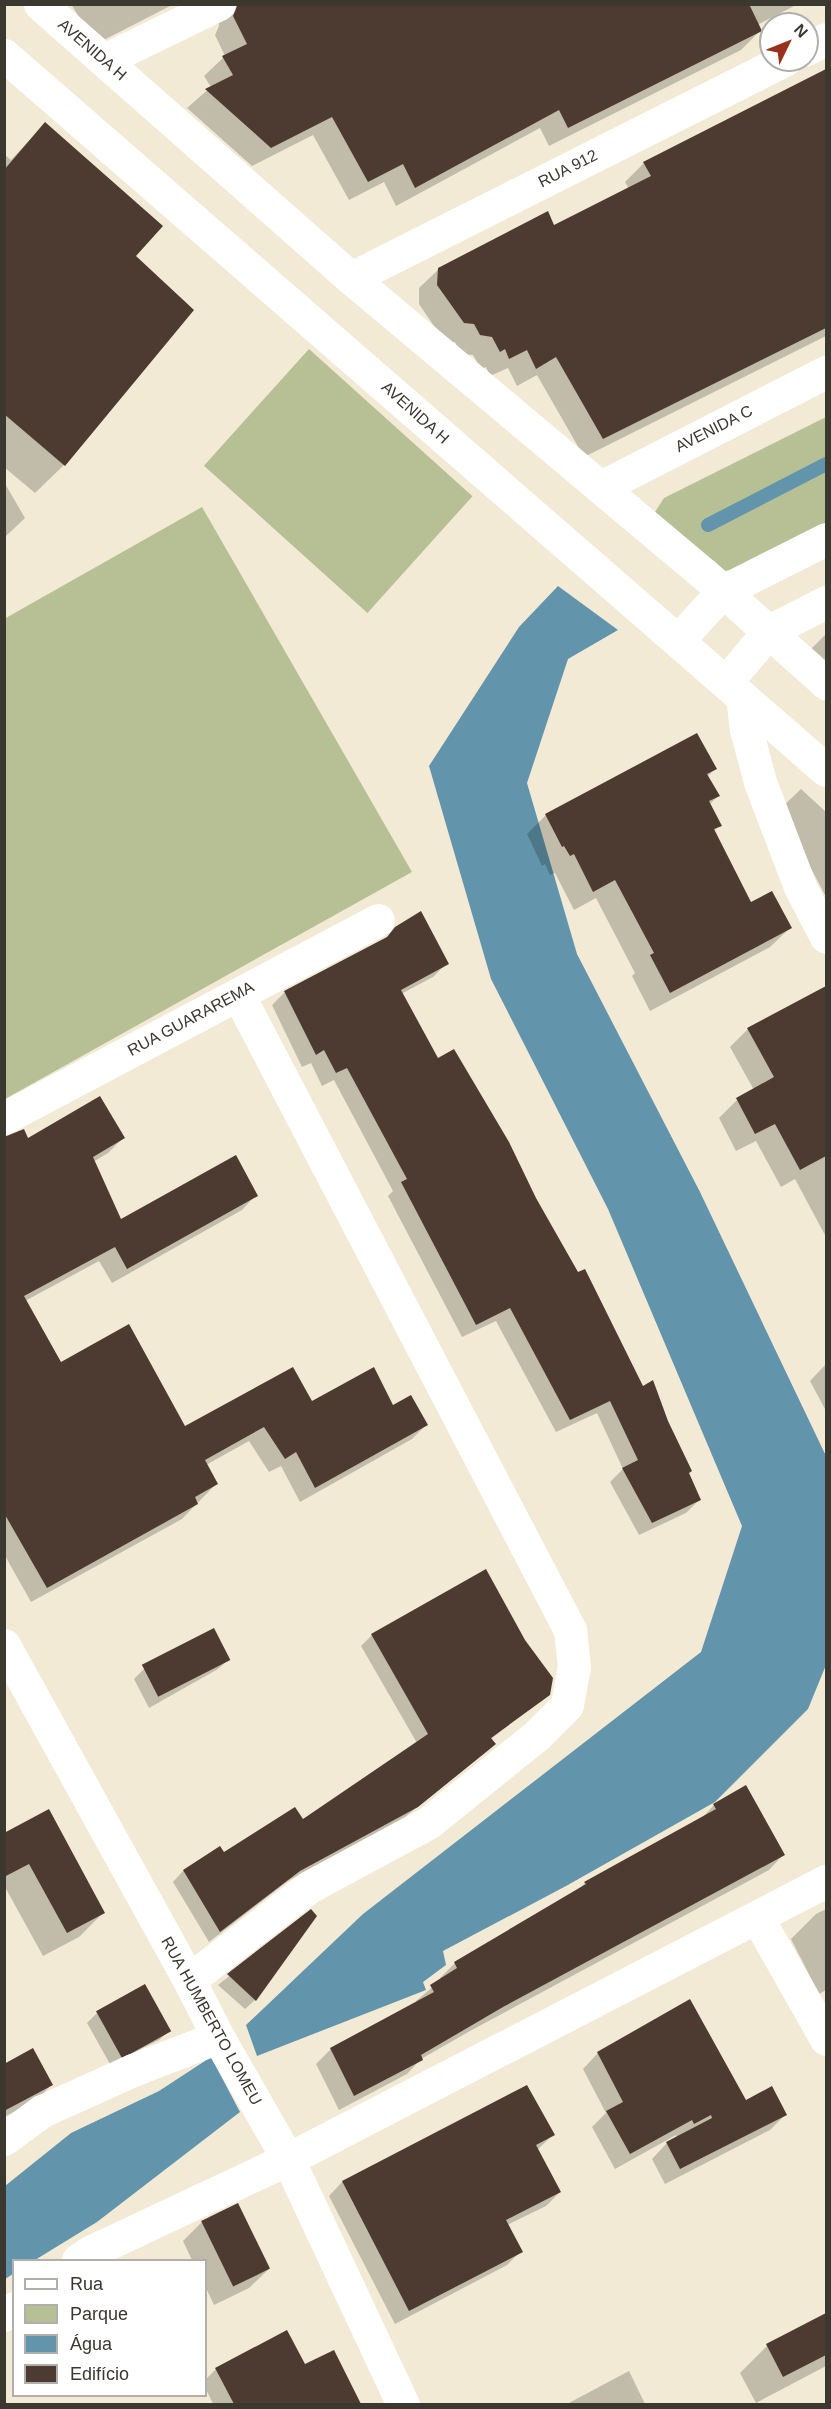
<!DOCTYPE html>
<html>
<head>
<meta charset="utf-8">
<style>
	body { margin:0 }
	#map { position:relative; width:831px; height:2409px; overflow:hidden; background:#f2ead5; font-family:Helvetica,sans-serif }
	div>[style] { position:absolute }
	[style*='--x'] { left:calc(var(--x)*1px); top:calc(var(--y)*1px); width:calc(var(--w)*1px); rotate:calc(var(--a)*1deg) }
	.green>* { inset:0; background:#b7c095; transform-origin:0 0 }
	.water>* { inset:0; background:#6295ac }
	.shadow>* { inset:0; background:#0003 }
	.stream>* { height:14px; margin:-7px; padding:0 7px; transform-origin:7px; border-radius:7px; background:#6295ac }
	.building>* { inset:0; background:#4d3b32; transform-origin:0 0 }
	.street>* { height:33px; margin:-16.5px; padding:0 16.5px; transform-origin:16.5px; border-radius:16.5px; background:#fff }
	.secondary>* { height:33px; margin:-16.5px; padding:0 16.5px; transform-origin:16.5px; border-radius:16.5px; background:#fff }
	span { translate:-50% -50%; white-space:nowrap; text-align:center; line-height:1.15; -webkit-text-stroke:6px #fff; paint-order:stroke }
	.street-label { font-size:16px; color:#3b3830 }
	.frame { position:absolute; inset:0; border:6px solid #3b3830; pointer-events:none }
	.legend { position:absolute; left:12px; top:2259px; width:195px; height:138px; box-sizing:border-box; background:#fff; border:2px solid #b1afac; margin:0; padding:8px 10px; list-style:none; font-size:18px; color:#3b3830 }
	.legend li { display:flex; align-items:center; gap:12px; height:30px }
	.legend b { width:30px; border:2px solid #b1afac }
	.north { position:absolute; left:759px; top:12px; width:60px; height:60px; box-sizing:border-box; background:#fff; border:2px solid #b1afac; border-radius:50%; rotate:47deg; font-size:16px; font-weight:700; line-height:24px; text-align:center; color:#3b3830 }
	.north::after { content:''; display:block; margin:auto; width:21px; height:27px; background:#9a311c; clip-path:polygon(50% 0,100% 100%,50% 72%,0 100%) }
</style>
</head>
<body>
<div id="map">
	<div class="green">
		<i style="left:309px;top:349px;width:220px;height:157px;rotate:42deg"></i>
		<i style="clip-path:polygon(826px 417px,826px 525px,746px 568px,717px 572px,653px 515px,664px 498px)"></i>
		<i style="clip-path:polygon(202px 507px,412px 872px,5px 1099px,4px 619px)"></i>
	</div>
	<div class="water">
		<i style="clip-path:polygon(558px 586px,618px 630px,568px 659px,527px 783px,577px 954px,700px 1192px,826px 1456px,826px 1665px,808px 1709px,715px 1802px,566px 1886px,443px 1951px,446px 1965px,423px 1982px,426px 1990px,257px 2056px,246px 2025px,363px 1914px,701px 1652px,742px 1526px,608px 1209px,491px 979px,429px 766px,519px 627px)"></i>
		<i style="clip-path:polygon(211px 2057px,240px 2112px,97px 2222px,35px 2260px,14px 2260px,13px 2274px,5px 2279px,5px 2186px,71px 2133px,159px 2091px)"></i>
	</div>
	<div class="shadow">
		<i style="clip-path:polygon(71px 4px,174px 4px,96px 44px)"></i>
		<i style="clip-path:polygon(202px 4px,798px 4px,757px 25px,760px 31px,741px 50px,549px 146px,540px 128px,396px 206px,384px 182px,349px 200px,313px 135px,252px 166px,187px 108px,211px 87px,204px 76px,225px 56px,215px 35px,219px 26px,218px 15px)"></i>
		<i style="clip-path:polygon(826px 70px,826px 336px,584px 457px,537px 375px,517px 386px,508px 368px,490px 376px,486px 367px,481px 369px,473px 355px,461px 354px,455px 342px,445px 342px,419px 304px,419px 288px,439px 269px,554px 227px,629px 189px,625px 182px,644px 163px)"></i>
		<i style="clip-path:polygon(45px 124px,134px 256px,192px 310px,64px 465px,35px 493px,4px 467px,4px 154px,11px 160px)"></i>
		<i style="clip-path:polygon(4px 482px,25px 518px,4px 538px)"></i>
		<i style="clip-path:polygon(826px 634px,826px 663px,811px 649px)"></i>
		<i style="clip-path:polygon(715px 769px,707px 777px,718px 796px,709px 805px,720px 825px,714px 831px,751px 904px,790px 928px,770px 947px,650px 1011px,632px 976px,635px 973px,596px 898px,574px 910px,555px 873px,550px 875px,545px 864px,542px 866px,527px 834px,546px 815px)"></i>
		<i style="clip-path:polygon(801px 789px,826px 812px,826px 897px,780px 809px)"></i>
		<i style="clip-path:polygon(396px 928px,447px 963px,433px 977px,401px 994px,437px 1060px,535px 1199px,642px 1388px,699px 1500px,686px 1513px,639px 1535px,610px 1482px,623px 1469px,597px 1413px,556px 1432px,496px 1321px,462px 1337px,388px 1196px,393px 1191px,334px 1080px,322px 1086px,311px 1063px,302px 1067px,272px 1005px,285px 992px,384px 940px)"></i>
		<i style="clip-path:polygon(823px 990px,826px 996px,826px 1237px,795px 1179px,781px 1187px,756px 1141px,736px 1151px,719px 1118px,737px 1100px,754px 1090px,730px 1047px,748px 1029px)"></i>
		<i style="clip-path:polygon(123px 1138px,108px 1153px,93px 1162px,120px 1221px,256px 1195px,242px 1210px,112px 1283px,99px 1261px,25px 1301px,60px 1364px,185px 1428px,312px 1403px,392px 1407px,427px 1424px,412px 1439px,300px 1502px,281px 1466px,269px 1472px,249px 1441px,206px 1465px,216px 1484px,182px 1519px,31px 1602px,4px 1554px,4px 1141px)"></i>
		<i style="clip-path:polygon(826px 1364px,826px 1411px,810px 1381px)"></i>
		<i style="clip-path:polygon(372px 1635px,524px 1641px,548px 1694px,491px 1739px,494px 1744px,483px 1754px,405px 1817px,288px 1881px,209px 1942px,173px 1882px,183px 1871px,220px 1848px,224px 1854px,302px 1821px,417px 1743px,361px 1646px)"></i>
		<i style="clip-path:polygon(228px 1660px,218px 1669px,149px 1708px,134px 1679px,144px 1669px)"></i>
		<i style="clip-path:polygon(714px 1805px,783px 1855px,769px 1870px,470px 2031px,421px 2059px,407px 2074px,339px 2110px,316px 2064px,331px 2049px,418px 2003px,416px 2001px,441px 1980px,440px 1978px,455px 1963px,577px 1891px,585px 1883px,700px 1820px)"></i>
		<i style="clip-path:polygon(4px 1835px,104px 1912px,79px 1937px,43px 1956px,5px 1887px)"></i>
		<i style="clip-path:polygon(826px 1909px,826px 1990px,819px 1994px,791px 1939px,816px 1914px)"></i>
		<i style="clip-path:polygon(311px 1911px,255px 2000px,245px 2009px,218px 1985px)"></i>
		<i style="clip-path:polygon(97px 2013px,169px 2031px,159px 2040px,110px 2064px,87px 2023px)"></i>
		<i style="clip-path:polygon(598px 2053px,746px 2102px,785px 2115px,770px 2130px,665px 2184px,652px 2159px,667px 2143px,677px 2138px,676px 2135px,615px 2169px,592px 2127px,606px 2113px,583px 2069px)"></i>
		<i style="clip-path:polygon(4px 2066px,51px 2085px,37px 2100px,4px 2117px)"></i>
		<i style="clip-path:polygon(553px 2135px,537px 2150px,560px 2192px,546px 2206px,507px 2225px,521px 2251px,507px 2265px,395px 2324px,329px 2196px,342px 2182px)"></i>
		<i style="clip-path:polygon(202px 2222px,269px 2269px,249px 2288px,214px 2305px,206px 2288px,206px 2260px,192px 2260px,183px 2241px)"></i>
		<i style="clip-path:polygon(826px 2314px,826px 2366px,756px 2403px,740px 2373px,767px 2346px)"></i>
		<i style="clip-path:polygon(333px 2352px,360px 2404px,213px 2404px,206px 2389px,206px 2379px,216px 2369px,305px 2366px)"></i>
		<i style="clip-path:polygon(629px 2371px,645px 2404px,567px 2404px)"></i>
	</div>
	<div class="stream">
		<i style="--x:708;--y:525;--w:133;--a:-27.3"></i>
	</div>
	<div class="building">
		<i style="clip-path:polygon(238px 4px,749px 4px,762px 31px,568px 128px,559px 110px,415px 188px,403px 164px,368px 182px,332px 117px,271px 148px,205px 89px,233px 75px,222px 56px,247px 44px,233px 16px)"></i>
		<i style="clip-path:polygon(826px 69px,826px 328px,603px 439px,556px 357px,536px 369px,527px 350px,509px 359px,505px 349px,500px 352px,492px 337px,480px 335px,474px 324px,464px 323px,437px 285px,438px 268px,548px 211px,554px 225px,651px 176px,643px 162px)"></i>
		<i style="clip-path:polygon(45px 122px,163px 226px,136px 256px,194px 310px,65px 466px,4px 414px,4px 170px)"></i>
		<i style="clip-path:polygon(697px 733px,717px 769px,707px 774px,720px 796px,709px 801px,722px 826px,714px 829px,751px 902px,772px 891px,792px 928px,670px 993px,650px 955px,654px 953px,615px 880px,593px 892px,574px 854px,570px 856px,564px 846px,562px 847px,545px 814px)"></i>
		<i style="clip-path:polygon(421px 911px,449px 964px,401px 990px,438px 1058px,454px 1049px,509px 1142px,536px 1198px,578px 1272px,585px 1269px,643px 1386px,653px 1380px,668px 1421px,692px 1471px,689px 1473px,701px 1500px,652px 1523px,622px 1468px,638px 1460px,610px 1401px,570px 1420px,510px 1308px,476px 1325px,401px 1182px,407px 1179px,347px 1068px,336px 1073px,324px 1050px,316px 1055px,284px 991px,387px 937px,395px 927px)"></i>
		<i style="clip-path:polygon(826px 986px,826px 1156px,800px 1170px,775px 1124px,755px 1134px,736px 1098px,774px 1077px,747px 1028px)"></i>
		<i style="clip-path:polygon(100px 1096px,125px 1138px,93px 1157px,121px 1219px,236px 1155px,258px 1196px,127px 1269px,115px 1247px,24px 1296px,61px 1362px,129px 1324px,185px 1426px,293px 1367px,312px 1401px,374px 1367px,393px 1405px,411px 1395px,428px 1425px,315px 1488px,296px 1452px,285px 1459px,264px 1427px,205px 1460px,218px 1484px,195px 1497px,198px 1504px,47px 1588px,4px 1513px,4px 1137px,24px 1129px,28px 1138px)"></i>
		<i style="clip-path:polygon(486px 1569px,525px 1640px,553px 1678px,550px 1695px,491px 1738px,496px 1744px,418px 1807px,300px 1871px,220px 1932px,183px 1870px,220px 1846px,224px 1852px,295px 1807px,303px 1819px,428px 1734px,371px 1634px)"></i>
		<i style="left:214px;top:1628px;width:36px;height:81px;rotate:63deg"></i>
		<i style="clip-path:polygon(746px 1785px,785px 1855px,503px 2007px,421px 2055px,423px 2060px,354px 2096px,330px 2048px,434px 1992px,430px 1985px,457px 1968px,454px 1962px,586px 1884px,584px 1882px,716px 1809px,713px 1804px)"></i>
		<i style="clip-path:polygon(49px 1809px,105px 1913px,67px 1933px,29px 1864px,4px 1877px,4px 1833px)"></i>
		<i style="clip-path:polygon(311px 1909px,317px 1916px,256px 2001px,227px 1974px)"></i>
		<i style="left:145px;top:1984px;width:54px;height:56px;rotate:61deg"></i>
		<i style="clip-path:polygon(690px 1999px,746px 2100px,772px 2086px,787px 2115px,680px 2169px,666px 2142px,712px 2118px,711px 2115px,694px 2124px,692px 2120px,630px 2154px,606px 2111px,623px 2102px,597px 2052px)"></i>
		<i style="clip-path:polygon(33px 2048px,53px 2085px,4px 2111px,4px 2064px)"></i>
		<i style="clip-path:polygon(527px 2085px,555px 2135px,536px 2145px,561px 2192px,506px 2220px,523px 2252px,409px 2311px,342px 2181px)"></i>
		<i style="left:238px;top:2203px;width:73px;height:41px;rotate:64deg"></i>
		<i style="clip-path:polygon(826px 2313px,826px 2355px,783px 2377px,766px 2344px)"></i>
		<i style="clip-path:polygon(287px 2330px,305px 2364px,334px 2350px,361px 2404px,234px 2404px,215px 2368px)"></i>
	</div>
	<div class="street">
		<i style="--x:807;--y:49;--w:21;--a:-28"></i>
		<i style="--x:104;--y:60;--w:128;--a:-26"></i>
		<i style="--x:351;--y:278;--w:486;--a:-26.7"></i>
		<i style="--x:742;--y:697;--w:32;--a:83"></i>
		<i style="--x:746;--y:729;--w:55;--a:75.2"></i>
		<i style="--x:760;--y:782;--w:112;--a:69.1"></i>
		<i style="--x:800;--y:887;--w:56;--a:62.5"></i>
		<i style="--x:4;--y:1118;--w:423;--a:-27.9"></i>
		<i style="--x:4;--y:1645;--w:383;--a:61.1"></i>
		<i style="--x:189;--y:1980;--w:64;--a:63"></i>
		<i style="--x:218;--y:2037;--w:141;--a:60.2"></i>
		<i style="--x:288;--y:2159;--w:271;--a:64.9"></i>
		<i style="--x:757;--y:1917;--w:140;--a:60.5"></i>
		<i style="--x:189;--y:1980;--w:152;--a:-37.8"></i>
		<i style="--x:309;--y:1887;--w:135;--a:-28.3"></i>
		<i style="--x:428;--y:1823;--w:140;--a:-38.9"></i>
		<i style="--x:537;--y:1735;--w:42;--a:-45"></i>
		<i style="--x:567;--y:1705;--w:39;--a:-80"></i>
		<i style="--x:574;--y:1667;--w:37;--a:-96"></i>
		<i style="--x:570;--y:1630;--w:717;--a:-117.57"></i>
		<i style="--x:4;--y:2139;--w:47;--a:-36.4"></i>
		<i style="--x:42;--y:2111;--w:100;--a:-24.3"></i>
		<i style="--x:133;--y:2070;--w:91;--a:-21.2"></i>
		<i style="--x:78;--y:2260;--w:14;--a:-34"></i>
		<i style="--x:90;--y:2252;--w:219;--a:-25.2"></i>
		<i style="--x:288;--y:2159;--w:606;--a:-27.33"></i>
		<i style="--x:4;--y:2315;--w:12;--a:-35"></i>
	</div>
	<div class="secondary">
		<i style="--x:40;--y:4;--w:414;--a:41.4"></i>
		<i style="--x:351;--y:278;--w:461;--a:40"></i>
		<i style="--x:704;--y:574;--w:164;--a:41.8"></i>
		<i style="--x:4;--y:55;--w:1089;--a:41.02"></i>
		<i style="--x:601;--y:487;--w:253;--a:-27.1"></i>
		<i style="--x:678;--y:640;--w:67;--a:-47.4"></i>
		<i style="--x:723;--y:591;--w:115;--a:-26.8"></i>
		<i style="--x:726;--y:682;--w:67;--a:-49.9"></i>
		<i style="--x:769;--y:631;--w:64;--a:-27"></i>
	</div>
	<div class="street-label">
		<span style="left:92px;top:50px;rotate:41deg">AVENIDA H</span>
		<span style="left:568px;top:169px;rotate:-27deg">RUA 912</span>
		<span style="left:415px;top:413px;rotate:42deg">AVENIDA H</span>
		<span style="left:714px;top:429px;rotate:-27deg">AVENIDA C</span>
		<span style="left:191px;top:1019px;rotate:-28deg">RUA GUARAREMA</span>
		<span style="left:211px;top:2021px;rotate:61deg">RUA HUMBERTO LOMEU</span>
	</div>
	<div class="frame"></div>
	<ul class="legend">
	<li><b style="height:8px;background:#fff"></b>Rua</li>
	<li><b style="height:16px;background:#b7c095"></b>Parque</li>
	<li><b style="height:16px;background:#6295ac"></b>Água</li>
	<li><b style="height:16px;background:#4d3b32"></b>Edifício</li>
	</ul>
	<div class="north">N</div>
</div>
</body>
</html>
